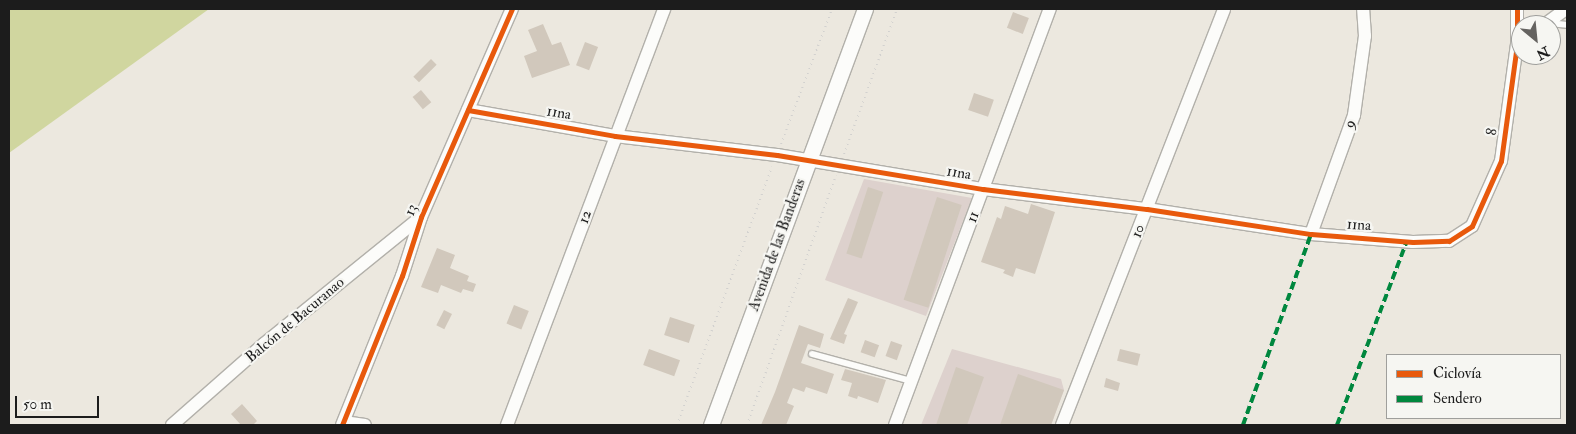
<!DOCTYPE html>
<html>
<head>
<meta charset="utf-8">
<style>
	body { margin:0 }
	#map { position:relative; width:1576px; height:434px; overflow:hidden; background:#ece8df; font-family:"IM FELL Double Pica",serif }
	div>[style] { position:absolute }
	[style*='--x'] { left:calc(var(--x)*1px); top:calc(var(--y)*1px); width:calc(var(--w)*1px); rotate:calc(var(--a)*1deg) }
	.industrial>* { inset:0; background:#ddd1cd }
	.green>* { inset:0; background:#d0d69f }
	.building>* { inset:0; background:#d1c8bc; transform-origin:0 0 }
	.path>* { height:2px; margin-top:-1px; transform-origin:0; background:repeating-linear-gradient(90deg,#d2d1cf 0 1px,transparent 0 5px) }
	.roads { filter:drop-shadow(1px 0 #b2b0aa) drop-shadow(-1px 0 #b2b0aa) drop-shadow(0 1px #b2b0aa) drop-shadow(0 -1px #b2b0aa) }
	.service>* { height:6px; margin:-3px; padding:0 3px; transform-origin:3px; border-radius:3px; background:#fcfcfa }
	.minor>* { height:12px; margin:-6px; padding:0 6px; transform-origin:6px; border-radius:6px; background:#fcfcfa }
	.tertiary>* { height:15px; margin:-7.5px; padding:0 7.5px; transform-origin:7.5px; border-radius:7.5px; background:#fcfcfa }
	.quiet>* { height:4px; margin-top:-2px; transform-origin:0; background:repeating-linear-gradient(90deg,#00873e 0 8px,transparent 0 12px) }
	.cycleway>* { height:5px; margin:-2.5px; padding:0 2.5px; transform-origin:2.5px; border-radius:2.5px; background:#e8590c }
	span { translate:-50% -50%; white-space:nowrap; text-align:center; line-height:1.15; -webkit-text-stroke:4.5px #f6f6f2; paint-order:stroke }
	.street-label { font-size:15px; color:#1c1c1c }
	.frame { position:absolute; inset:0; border:10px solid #1c1c1c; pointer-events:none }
	.legend { position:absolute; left:1386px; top:354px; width:175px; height:65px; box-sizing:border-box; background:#f6f6f2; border:1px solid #9f9f9c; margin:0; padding:6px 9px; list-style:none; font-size:15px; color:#1c1c1c }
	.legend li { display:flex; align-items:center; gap:10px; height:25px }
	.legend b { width:25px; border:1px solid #9f9f9c }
	.north { position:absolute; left:1511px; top:15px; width:50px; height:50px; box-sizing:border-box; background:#f6f6f2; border:1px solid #9f9f9c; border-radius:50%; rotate:152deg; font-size:14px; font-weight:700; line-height:20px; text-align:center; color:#1c1c1c }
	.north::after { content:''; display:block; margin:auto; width:18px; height:22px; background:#656360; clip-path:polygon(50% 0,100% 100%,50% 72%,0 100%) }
	.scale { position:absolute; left:15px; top:396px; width:84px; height:22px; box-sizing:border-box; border:2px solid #1c1c1c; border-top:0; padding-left:6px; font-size:15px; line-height:18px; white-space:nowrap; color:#1c1c1c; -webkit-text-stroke:4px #f6f6f2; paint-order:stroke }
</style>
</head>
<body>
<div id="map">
	<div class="industrial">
		<i style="clip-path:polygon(864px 179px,972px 198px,926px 316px,825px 280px)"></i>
		<i style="clip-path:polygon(952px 349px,1061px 379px,1064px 390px,1051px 425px,921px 425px)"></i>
	</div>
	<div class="green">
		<i style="clip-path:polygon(9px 9px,209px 9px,9px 153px)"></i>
	</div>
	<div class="building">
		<i style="left:1013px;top:12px;width:17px;height:17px;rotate:21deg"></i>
		<i style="clip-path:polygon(543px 24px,552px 45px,561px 42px,570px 65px,532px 78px,524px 56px,537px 51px,528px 30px)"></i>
		<i style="left:585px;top:42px;width:14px;height:25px;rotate:21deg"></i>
		<i style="left:431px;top:59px;width:8px;height:25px;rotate:45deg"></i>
		<i style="left:421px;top:90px;width:16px;height:11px;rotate:50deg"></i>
		<i style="left:974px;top:93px;width:21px;height:18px;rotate:19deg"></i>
		<i style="left:868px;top:187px;width:16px;height:70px;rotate:18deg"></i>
		<i style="left:937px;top:197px;width:26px;height:108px;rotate:18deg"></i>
		<i style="clip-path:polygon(1031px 204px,1055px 212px,1035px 274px,1016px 268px,1013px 277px,1003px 273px,1005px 270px,981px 262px,997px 217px,1001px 219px,1005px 206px,1028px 214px)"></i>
		<i style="clip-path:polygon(437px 248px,455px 255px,450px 268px,469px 276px,467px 281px,476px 284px,473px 292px,463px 289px,461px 293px,441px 285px,438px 293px,421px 287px)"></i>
		<i style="clip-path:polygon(848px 298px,858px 302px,844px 334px,847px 335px,844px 344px,830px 339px)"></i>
		<i style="left:514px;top:305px;width:16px;height:20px;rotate:22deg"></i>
		<i style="left:444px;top:310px;width:9px;height:17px;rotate:27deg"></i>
		<i style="left:670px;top:317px;width:26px;height:19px;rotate:18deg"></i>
		<i style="clip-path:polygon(799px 325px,824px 334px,820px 348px,808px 344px,801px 363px,834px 374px,827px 394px,806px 387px,804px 392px,793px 388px,787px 403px,794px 406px,786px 425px,761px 425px,775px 392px)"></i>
		<i style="left:865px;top:340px;width:15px;height:13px;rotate:20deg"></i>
		<i style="left:891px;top:341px;width:12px;height:16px;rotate:20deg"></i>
		<i style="left:649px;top:349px;width:33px;height:17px;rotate:20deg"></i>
		<i style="left:1120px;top:349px;width:21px;height:12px;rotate:14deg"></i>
		<i style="clip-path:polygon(956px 367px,984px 377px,967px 425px,936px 425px)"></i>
		<i style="clip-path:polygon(845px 369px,886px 380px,878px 403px,858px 396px,857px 399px,848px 396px,852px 383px,841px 380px)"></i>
		<i style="clip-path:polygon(1018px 374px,1064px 390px,1051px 425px,1000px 425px)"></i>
		<i style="clip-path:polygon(1106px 378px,1120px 383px,1118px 391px,1104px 387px)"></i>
		<i style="clip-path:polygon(242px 404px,257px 421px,253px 425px,241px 425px,231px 414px)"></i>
	</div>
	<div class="path">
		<i style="--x:781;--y:144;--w:144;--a:-69.3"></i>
		<i style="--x:844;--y:154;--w:154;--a:-69.9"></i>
		<i style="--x:677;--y:425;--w:275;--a:-69.8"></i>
		<i style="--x:747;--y:425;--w:265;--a:-70.4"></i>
	</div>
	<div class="roads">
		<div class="service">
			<i style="--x:1549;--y:23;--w:18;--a:6"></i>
			<i style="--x:812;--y:354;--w:103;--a:15.3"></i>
		</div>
		<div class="minor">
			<i style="--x:1544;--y:25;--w:27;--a:-36"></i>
			<i style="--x:468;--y:110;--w:149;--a:10"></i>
			<i style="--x:615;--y:136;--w:163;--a:6.7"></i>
			<i style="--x:777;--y:155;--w:209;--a:9.4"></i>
			<i style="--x:983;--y:189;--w:165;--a:7"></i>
			<i style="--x:1147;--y:209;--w:166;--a:8.7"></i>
			<i style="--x:1311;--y:234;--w:102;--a:4.5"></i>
			<i style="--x:1413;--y:242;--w:36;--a:-2"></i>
			<i style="--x:1449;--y:241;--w:27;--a:-33"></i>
			<i style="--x:1472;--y:226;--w:71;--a:-66"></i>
			<i style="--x:1501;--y:161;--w:118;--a:-82.2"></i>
			<i style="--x:1517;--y:44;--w:35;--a:-90"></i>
			<i style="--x:1311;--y:234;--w:127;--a:-70.1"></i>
			<i style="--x:1354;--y:115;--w:80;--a:-82.1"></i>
			<i style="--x:1365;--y:36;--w:27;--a:-94"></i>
			<i style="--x:344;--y:422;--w:21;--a:8"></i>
			<i style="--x:172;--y:425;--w:123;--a:-41.4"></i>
			<i style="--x:264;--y:344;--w:202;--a:-39"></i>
			<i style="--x:342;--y:425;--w:161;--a:-68.1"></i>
			<i style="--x:402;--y:276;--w:62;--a:-72.1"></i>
			<i style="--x:421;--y:217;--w:227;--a:-66.4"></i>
			<i style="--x:507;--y:425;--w:445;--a:-69.3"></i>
			<i style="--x:895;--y:425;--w:444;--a:-69.6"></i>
			<i style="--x:1062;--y:425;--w:446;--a:-68.7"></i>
		</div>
		<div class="tertiary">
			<i style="--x:711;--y:425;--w:444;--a:-69.7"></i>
		</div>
	</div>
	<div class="quiet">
		<i style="--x:1243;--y:425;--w:203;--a:-70.4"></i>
		<i style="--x:1337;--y:425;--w:197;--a:-69.2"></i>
	</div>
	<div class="cycleway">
		<i style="--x:468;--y:110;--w:149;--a:10"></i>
		<i style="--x:615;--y:136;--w:163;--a:6.7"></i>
		<i style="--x:777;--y:155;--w:209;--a:9.4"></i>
		<i style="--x:983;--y:189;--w:165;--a:7"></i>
		<i style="--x:1147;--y:209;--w:166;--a:8.7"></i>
		<i style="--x:1311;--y:234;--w:102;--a:4.5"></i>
		<i style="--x:1413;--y:242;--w:36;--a:-2"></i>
		<i style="--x:1449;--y:241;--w:27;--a:-33"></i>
		<i style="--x:1472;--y:226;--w:71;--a:-66"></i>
		<i style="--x:1501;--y:161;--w:118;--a:-82.2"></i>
		<i style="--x:1517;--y:44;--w:35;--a:-90"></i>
		<i style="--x:342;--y:425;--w:161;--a:-68.1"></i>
		<i style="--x:402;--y:276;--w:62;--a:-72.1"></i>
		<i style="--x:421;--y:217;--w:227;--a:-66.4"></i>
	</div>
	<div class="street-label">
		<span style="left:559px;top:113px;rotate:10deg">11na</span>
		<span style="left:1350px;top:124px;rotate:-71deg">9</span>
		<span style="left:1492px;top:132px;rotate:-82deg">8</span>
		<span style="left:959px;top:173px;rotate:10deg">11na</span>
		<span style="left:411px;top:210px;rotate:-69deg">13</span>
		<span style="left:585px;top:217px;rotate:-70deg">12</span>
		<span style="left:973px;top:217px;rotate:-70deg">11</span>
		<span style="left:1359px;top:225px;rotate:4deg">11na</span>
		<span style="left:1138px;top:231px;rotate:-68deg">10</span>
		<span style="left:777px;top:245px;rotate:-70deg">Avenida de las Banderas</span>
		<span style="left:295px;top:320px;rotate:-40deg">Balcón de Bacuranao</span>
	</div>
	<div class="frame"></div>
	<ul class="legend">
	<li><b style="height:6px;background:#e8590c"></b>Ciclovía</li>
	<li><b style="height:6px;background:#00873e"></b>Sendero</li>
	</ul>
	<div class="north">N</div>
	<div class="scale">50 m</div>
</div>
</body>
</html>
